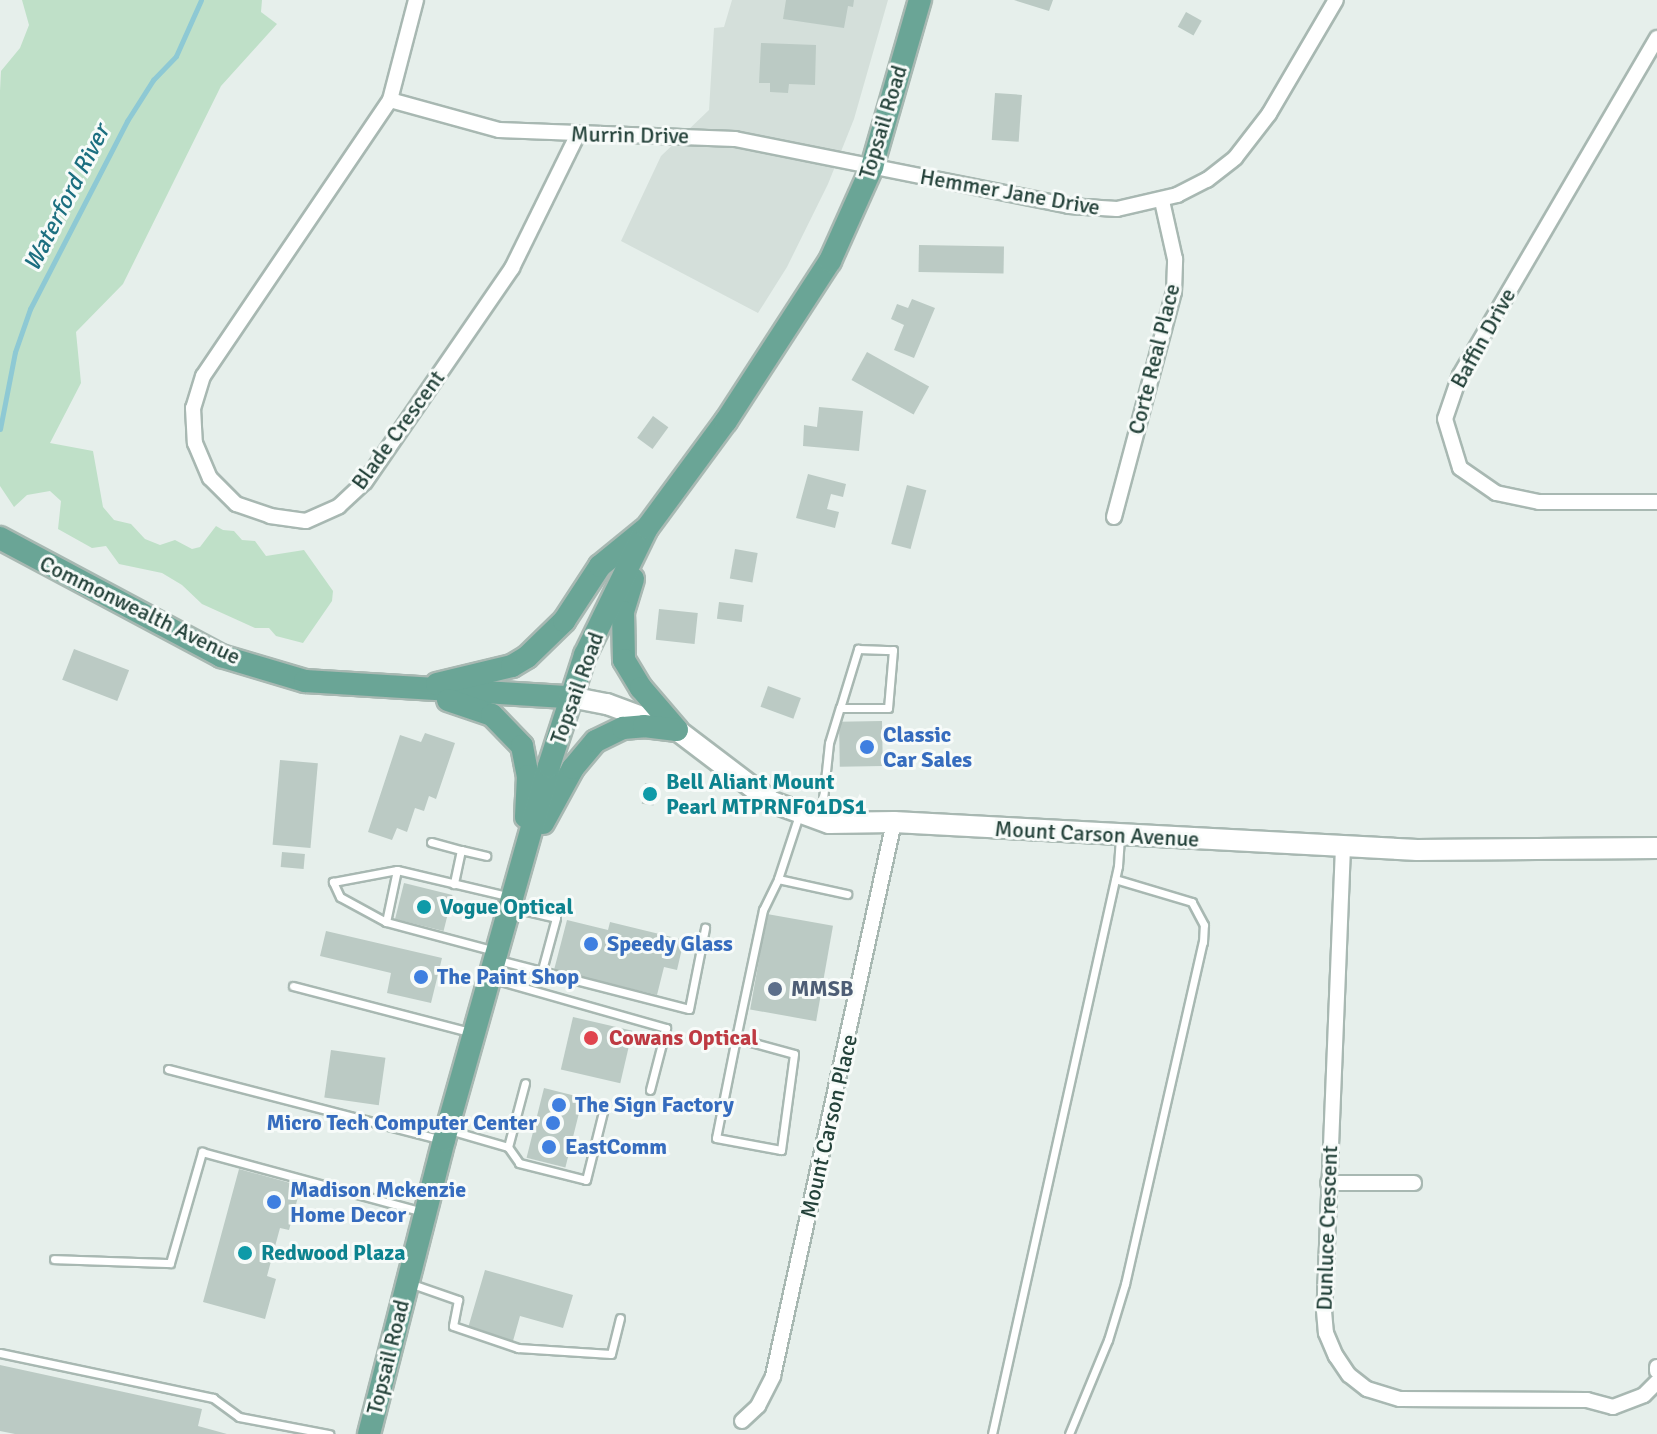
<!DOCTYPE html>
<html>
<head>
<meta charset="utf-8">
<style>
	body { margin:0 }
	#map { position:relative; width:1657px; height:1434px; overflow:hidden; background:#e6efeb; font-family:Signika,sans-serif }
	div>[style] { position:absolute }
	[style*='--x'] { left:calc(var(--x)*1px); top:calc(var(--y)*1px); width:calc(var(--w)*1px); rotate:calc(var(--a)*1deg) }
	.built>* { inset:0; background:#d4dfda }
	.green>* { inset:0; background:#bfe0c8 }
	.stream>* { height:5px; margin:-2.5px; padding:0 2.5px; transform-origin:2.5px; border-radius:2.5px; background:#8ec9d4 }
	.building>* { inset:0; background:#bbcac4; transform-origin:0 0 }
	.roads { filter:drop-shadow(2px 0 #a8b8b2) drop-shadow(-2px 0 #a8b8b2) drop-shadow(0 2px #a8b8b2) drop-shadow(0 -2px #a8b8b2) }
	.service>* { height:7px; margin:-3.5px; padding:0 3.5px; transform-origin:3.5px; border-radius:3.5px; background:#fff }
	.minor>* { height:14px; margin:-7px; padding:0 7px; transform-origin:7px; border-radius:7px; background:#fff }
	.secondary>* { height:20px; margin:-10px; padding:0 10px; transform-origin:10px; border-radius:10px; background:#fff }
	.primary>* { height:22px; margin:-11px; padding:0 11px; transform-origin:11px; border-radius:11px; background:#6aa596 }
	.dots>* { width:22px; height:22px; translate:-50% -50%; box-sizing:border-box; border:4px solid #f7fbf9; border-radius:50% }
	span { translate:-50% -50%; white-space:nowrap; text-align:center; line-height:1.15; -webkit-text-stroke:6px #f7fbf9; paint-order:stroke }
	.street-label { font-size:22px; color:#24423a }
	.shop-label { font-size:22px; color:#366cbe; font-weight:700 }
	.left { translate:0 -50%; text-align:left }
	.right { translate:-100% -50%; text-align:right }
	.culture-label { font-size:22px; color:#0d838f; font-weight:700 }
	.service-label { font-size:22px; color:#4e5e75; font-weight:700 }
	.health-label { font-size:22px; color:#be3a42; font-weight:700 }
	.water-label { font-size:24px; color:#1c6f80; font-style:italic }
</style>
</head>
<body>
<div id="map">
	<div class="built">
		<i style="clip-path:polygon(732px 0,888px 0,854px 119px,828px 184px,787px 267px,758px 313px,621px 241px,661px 156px,709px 110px,714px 28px,724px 27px)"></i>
	</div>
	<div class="green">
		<i style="clip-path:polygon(22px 0,262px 0,261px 12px,277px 24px,221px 86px,123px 284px,76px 332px,81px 383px,50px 443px,93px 451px,103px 507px,114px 520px,131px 524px,145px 539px,160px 545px,175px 540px,192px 549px,200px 547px,216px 526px,223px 530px,234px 531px,242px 540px,255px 541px,266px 556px,304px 550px,333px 591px,332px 601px,303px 643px,276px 636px,269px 628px,255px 628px,202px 604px,182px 585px,162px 573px,119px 564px,106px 546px,92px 548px,58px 529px,61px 501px,50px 491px,27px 495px,14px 507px,0 486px,0 91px,1px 71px,20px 48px,29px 25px)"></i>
	</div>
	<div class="stream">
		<i style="--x:0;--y:429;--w:78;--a:-79"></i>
		<i style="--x:15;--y:352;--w:46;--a:-70.8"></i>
		<i style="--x:30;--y:309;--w:212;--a:-62.7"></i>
		<i style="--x:127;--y:121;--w:49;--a:-57.6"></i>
		<i style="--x:153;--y:80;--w:33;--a:-46"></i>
		<i style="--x:176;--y:56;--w:61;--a:-65.9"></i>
	</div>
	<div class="building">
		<i style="clip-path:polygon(786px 0,854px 0,853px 7px,848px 6px,844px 28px,783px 19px)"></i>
		<i style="clip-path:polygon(1014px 0,1053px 0,1049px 11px)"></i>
		<i style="left:1186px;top:12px;width:18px;height:17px;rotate:29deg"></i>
		<i style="clip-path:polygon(761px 43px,816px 45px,815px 85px,789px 84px,788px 93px,770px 92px,770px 83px,759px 83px)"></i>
		<i style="left:995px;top:93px;width:27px;height:47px;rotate:4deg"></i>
		<i style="left:919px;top:245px;width:85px;height:27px;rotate:1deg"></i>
		<i style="clip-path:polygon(912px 299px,935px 308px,914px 358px,894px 350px,904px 325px,891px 319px,897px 304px,908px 308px)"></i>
		<i style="left:867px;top:352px;width:71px;height:32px;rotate:29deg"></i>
		<i style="clip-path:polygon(819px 407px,863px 411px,859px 451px,803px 446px,804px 425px,817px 427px)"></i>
		<i style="left:653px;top:416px;width:19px;height:27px;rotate:36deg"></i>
		<i style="clip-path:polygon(808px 474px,846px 484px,843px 497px,831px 494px,827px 509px,839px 512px,835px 528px,796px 518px)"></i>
		<i style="left:907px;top:485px;width:20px;height:61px;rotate:15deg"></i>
		<i style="left:735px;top:549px;width:23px;height:30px;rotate:10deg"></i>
		<i style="left:719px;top:602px;width:25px;height:17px;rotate:7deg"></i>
		<i style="left:659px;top:609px;width:39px;height:31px;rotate:6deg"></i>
		<i style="left:74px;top:649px;width:59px;height:33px;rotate:21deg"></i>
		<i style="left:768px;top:686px;width:35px;height:22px;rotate:20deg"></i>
		<i style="left:882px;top:721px;width:45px;height:43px;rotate:89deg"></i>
		<i style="clip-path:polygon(425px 733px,455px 743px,436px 799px,429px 796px,424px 811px,415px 808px,407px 832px,397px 828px,392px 840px,368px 832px,400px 735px,421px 742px)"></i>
		<i style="left:280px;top:760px;width:38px;height:85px;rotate:5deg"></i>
		<i style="left:645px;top:783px;width:12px;height:21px;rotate:9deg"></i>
		<i style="left:282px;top:852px;width:23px;height:15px;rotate:5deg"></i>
		<i style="left:404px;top:883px;width:50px;height:37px;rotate:14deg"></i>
		<i style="left:767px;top:914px;width:67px;height:97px;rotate:10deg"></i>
		<i style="clip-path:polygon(567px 920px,608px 930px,610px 922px,684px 940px,677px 970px,664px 967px,657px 995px,554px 970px)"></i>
		<i style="clip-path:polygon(326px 931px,442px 958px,431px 1003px,387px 993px,391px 973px,320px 956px)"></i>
		<i style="left:573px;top:1017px;width:61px;height:54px;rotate:13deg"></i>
		<i style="left:331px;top:1050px;width:55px;height:48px;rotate:8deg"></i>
		<i style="left:544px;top:1088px;width:40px;height:72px;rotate:14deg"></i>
		<i style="clip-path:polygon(239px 1169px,301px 1186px,289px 1230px,280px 1228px,267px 1276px,276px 1279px,265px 1319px,203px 1302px)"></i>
		<i style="clip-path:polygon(485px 1270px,573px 1295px,563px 1328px,520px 1316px,513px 1341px,468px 1328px)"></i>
		<i style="clip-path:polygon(0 1365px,202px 1409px,198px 1426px,227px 1434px,15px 1434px,0 1431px)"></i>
	</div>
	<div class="roads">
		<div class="service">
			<i style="--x:799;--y:815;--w:67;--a:108.2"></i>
			<i style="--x:778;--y:879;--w:71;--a:12.3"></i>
			<i style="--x:821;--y:818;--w:75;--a:-83.9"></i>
			<i style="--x:829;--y:743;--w:37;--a:-73"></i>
			<i style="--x:840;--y:708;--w:62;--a:-73"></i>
			<i style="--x:858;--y:649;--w:35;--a:2"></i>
			<i style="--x:893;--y:650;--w:58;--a:94.9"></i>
			<i style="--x:888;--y:708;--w:48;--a:180"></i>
			<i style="--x:431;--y:842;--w:31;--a:15"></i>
			<i style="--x:461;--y:850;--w:35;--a:102"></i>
			<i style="--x:461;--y:850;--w:26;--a:13"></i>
			<i style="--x:514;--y:908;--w:43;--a:13.4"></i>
			<i style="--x:556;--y:918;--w:54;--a:105.1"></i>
			<i style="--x:386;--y:922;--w:52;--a:-151.5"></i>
			<i style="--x:340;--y:897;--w:17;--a:-115"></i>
			<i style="--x:333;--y:882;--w:65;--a:-10.6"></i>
			<i style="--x:495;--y:951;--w:113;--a:-165.1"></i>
			<i style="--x:386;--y:922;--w:53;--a:-78.1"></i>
			<i style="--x:397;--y:870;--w:117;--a:13.3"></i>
			<i style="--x:498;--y:960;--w:197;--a:14.4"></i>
			<i style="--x:689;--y:1009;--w:83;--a:-78.8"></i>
			<i style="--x:493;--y:979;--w:180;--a:15.8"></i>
			<i style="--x:666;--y:1028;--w:64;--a:104.5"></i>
			<i style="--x:293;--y:986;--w:182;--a:14.6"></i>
			<i style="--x:736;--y:1038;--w:60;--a:15.4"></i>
			<i style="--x:794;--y:1054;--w:97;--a:97.7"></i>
			<i style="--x:781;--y:1150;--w:66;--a:-169.5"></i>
			<i style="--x:716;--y:1138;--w:102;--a:-78.7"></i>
			<i style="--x:736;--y:1038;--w:131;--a:-78.1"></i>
			<i style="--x:763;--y:910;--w:34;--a:-64"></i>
			<i style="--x:168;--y:1069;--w:283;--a:14.5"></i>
			<i style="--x:449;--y:1130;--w:61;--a:16.1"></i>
			<i style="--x:508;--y:1147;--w:66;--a:-75.1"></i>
			<i style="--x:508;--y:1147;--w:19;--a:55"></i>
			<i style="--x:519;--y:1163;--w:69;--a:14.2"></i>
			<i style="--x:586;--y:1180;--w:74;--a:-76"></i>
			<i style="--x:54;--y:1259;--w:116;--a:2"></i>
			<i style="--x:170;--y:1263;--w:116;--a:-73.9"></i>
			<i style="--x:202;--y:1152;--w:229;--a:15.2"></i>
			<i style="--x:412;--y:1284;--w:49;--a:19.2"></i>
			<i style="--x:458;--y:1300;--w:26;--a:101"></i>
			<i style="--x:453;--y:1326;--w:69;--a:18.7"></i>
			<i style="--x:518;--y:1348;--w:93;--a:3.7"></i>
			<i style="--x:611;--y:1354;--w:37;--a:-76"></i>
			<i style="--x:0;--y:1353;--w:218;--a:11.9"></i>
			<i style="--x:213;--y:1398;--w:32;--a:36"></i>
			<i style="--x:239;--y:1417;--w:92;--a:10.7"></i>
			<i style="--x:992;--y:1434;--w:582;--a:-77.49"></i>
			<i style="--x:1118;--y:866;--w:28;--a:-86"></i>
			<i style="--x:1069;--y:1434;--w:102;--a:-67.5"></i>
			<i style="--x:1108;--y:1340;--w:59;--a:-73.1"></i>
			<i style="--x:1125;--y:1284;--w:351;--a:-77.2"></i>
			<i style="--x:1203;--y:942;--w:17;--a:-87"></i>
			<i style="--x:1204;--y:925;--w:26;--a:-118"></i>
			<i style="--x:1192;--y:902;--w:80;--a:-163.4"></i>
		</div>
		<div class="minor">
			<i style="--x:416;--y:0;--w:103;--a:104.6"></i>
			<i style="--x:390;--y:100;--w:333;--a:124.1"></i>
			<i style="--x:203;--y:376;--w:34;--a:107"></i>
			<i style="--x:193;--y:408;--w:35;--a:87"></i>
			<i style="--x:195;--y:443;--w:38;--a:67"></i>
			<i style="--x:210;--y:478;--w:37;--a:45"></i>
			<i style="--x:236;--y:504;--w:36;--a:19"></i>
			<i style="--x:270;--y:516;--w:36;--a:8"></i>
			<i style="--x:306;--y:521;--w:36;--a:-24"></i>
			<i style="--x:339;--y:506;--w:35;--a:-43"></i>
			<i style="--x:365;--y:482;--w:260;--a:-55.5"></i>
			<i style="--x:512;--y:268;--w:149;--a:-63.8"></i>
			<i style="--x:1657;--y:38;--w:390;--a:120.3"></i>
			<i style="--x:1460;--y:375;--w:46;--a:108.8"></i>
			<i style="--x:1445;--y:419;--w:51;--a:73"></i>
			<i style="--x:1460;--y:468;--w:44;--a:34.8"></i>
			<i style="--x:1496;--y:493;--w:44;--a:11.8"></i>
			<i style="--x:1539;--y:502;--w:118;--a:0"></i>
			<i style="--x:390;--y:100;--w:113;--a:15.4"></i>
			<i style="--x:499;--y:130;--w:236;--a:2.2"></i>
			<i style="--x:735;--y:139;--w:341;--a:11.3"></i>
			<i style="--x:1069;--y:206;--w:48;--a:3.6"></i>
			<i style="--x:1117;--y:209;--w:62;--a:-13.1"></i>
			<i style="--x:1177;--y:195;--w:34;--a:-27"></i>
			<i style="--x:1207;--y:180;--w:36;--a:-38"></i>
			<i style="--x:1235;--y:158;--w:56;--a:-52.3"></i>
			<i style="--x:1269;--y:114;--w:132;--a:-59.6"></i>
			<i style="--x:1114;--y:517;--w:233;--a:-75.1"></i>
			<i style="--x:1174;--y:292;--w:33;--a:-88"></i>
			<i style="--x:1175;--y:259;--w:59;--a:-102.6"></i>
			<i style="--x:1343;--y:847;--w:464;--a:92.3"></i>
			<i style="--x:1324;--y:1311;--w:22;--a:85"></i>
			<i style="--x:1326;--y:1333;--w:25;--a:67"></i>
			<i style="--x:1336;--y:1356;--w:23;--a:56"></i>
			<i style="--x:1349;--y:1375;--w:23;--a:38"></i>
			<i style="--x:1367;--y:1389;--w:34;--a:17"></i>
			<i style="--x:1400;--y:1399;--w:187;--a:0.3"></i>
			<i style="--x:1587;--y:1400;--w:27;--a:15"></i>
			<i style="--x:1613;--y:1407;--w:33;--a:-21"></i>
			<i style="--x:1644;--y:1395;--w:18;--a:-45"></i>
			<i style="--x:1328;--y:1183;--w:86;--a:0"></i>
			<i style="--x:1657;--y:1367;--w:4;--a:90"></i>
			<i style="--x:742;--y:1421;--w:22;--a:-43"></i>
			<i style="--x:758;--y:1406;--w:34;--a:-63"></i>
			<i style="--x:773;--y:1376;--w:567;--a:-77.68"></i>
		</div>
		<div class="secondary">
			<i style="--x:570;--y:697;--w:38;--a:11"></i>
			<i style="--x:607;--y:704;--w:75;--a:20.4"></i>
			<i style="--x:677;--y:730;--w:119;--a:37.2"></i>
			<i style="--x:772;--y:802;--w:61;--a:20.2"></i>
			<i style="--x:829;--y:823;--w:65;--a:-0.9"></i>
			<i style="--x:894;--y:822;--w:524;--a:3.06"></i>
			<i style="--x:1417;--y:850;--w:240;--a:-0.5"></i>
		</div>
		<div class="primary">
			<i style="--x:0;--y:538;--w:251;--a:28.1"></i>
			<i style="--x:221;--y:656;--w:88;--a:16.6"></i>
			<i style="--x:305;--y:681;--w:265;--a:3.5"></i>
			<i style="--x:633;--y:579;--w:34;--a:107"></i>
			<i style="--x:623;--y:612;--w:48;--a:88.8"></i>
			<i style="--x:624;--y:660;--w:33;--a:59"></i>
			<i style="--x:641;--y:688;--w:55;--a:49.4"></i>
			<i style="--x:437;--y:684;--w:77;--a:-13.5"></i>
			<i style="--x:512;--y:666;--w:17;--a:-31"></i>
			<i style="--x:527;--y:657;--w:52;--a:-44.2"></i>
			<i style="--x:564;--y:621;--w:66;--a:-56.8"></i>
			<i style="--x:600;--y:566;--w:57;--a:-39.3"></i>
			<i style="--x:448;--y:700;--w:46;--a:18.8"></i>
			<i style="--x:492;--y:715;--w:43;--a:45.9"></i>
			<i style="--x:522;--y:746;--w:31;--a:79"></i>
			<i style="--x:528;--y:776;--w:41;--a:92.8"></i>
			<i style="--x:543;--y:823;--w:63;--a:-61.4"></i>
			<i style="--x:573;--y:768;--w:35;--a:-50"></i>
			<i style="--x:596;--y:741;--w:30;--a:-26"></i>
			<i style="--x:623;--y:728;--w:21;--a:-5"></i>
			<i style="--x:644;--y:726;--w:33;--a:7"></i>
			<i style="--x:369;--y:1434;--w:303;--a:-75.7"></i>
			<i style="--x:444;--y:1140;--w:388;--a:-74.3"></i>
			<i style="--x:549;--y:766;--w:117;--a:-72"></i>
			<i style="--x:585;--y:655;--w:141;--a:-64"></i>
			<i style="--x:647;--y:528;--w:133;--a:-53.6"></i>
			<i style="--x:726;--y:421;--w:191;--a:-57"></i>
			<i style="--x:830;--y:261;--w:103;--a:-65.9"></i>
			<i style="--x:872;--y:167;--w:174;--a:-74"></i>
		</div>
	</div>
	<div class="dots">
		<i style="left:867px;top:747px;background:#3f7fe0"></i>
		<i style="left:650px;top:794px;background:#0f9aa8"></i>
		<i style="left:424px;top:907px;background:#0f9aa8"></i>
		<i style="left:591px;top:944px;background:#3f7fe0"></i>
		<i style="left:421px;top:977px;background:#3f7fe0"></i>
		<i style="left:775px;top:989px;background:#5c6f8a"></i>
		<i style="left:591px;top:1038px;background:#e0444e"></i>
		<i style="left:559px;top:1105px;background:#3f7fe0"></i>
		<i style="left:553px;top:1123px;background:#3f7fe0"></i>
		<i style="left:549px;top:1147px;background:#3f7fe0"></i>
		<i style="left:274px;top:1202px;background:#3f7fe0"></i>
		<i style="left:245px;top:1253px;background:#0f9aa8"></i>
	</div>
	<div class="street-label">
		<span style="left:883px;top:122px;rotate:-73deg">Topsail Road</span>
		<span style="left:630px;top:135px;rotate:1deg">Murrin Drive</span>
		<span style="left:1010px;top:192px;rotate:10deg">Hemmer Jane Drive</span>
		<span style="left:1483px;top:338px;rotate:-61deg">Baffin Drive</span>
		<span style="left:1154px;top:359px;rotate:-76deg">Corte Real Place</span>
		<span style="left:398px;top:430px;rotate:-54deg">Blade Crescent</span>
		<span style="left:140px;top:610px;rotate:26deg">Commonwealth Avenue</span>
		<span style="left:577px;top:688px;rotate:-70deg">Topsail Road</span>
		<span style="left:1097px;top:834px;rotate:3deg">Mount Carson Avenue</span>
		<span style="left:829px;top:1126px;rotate:-77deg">Mount Carson Place</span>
		<span style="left:1327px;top:1228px;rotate:-88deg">Dunluce Crescent</span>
		<span style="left:388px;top:1357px;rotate:-76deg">Topsail Road</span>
	</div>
	<div class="shop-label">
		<span class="left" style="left:883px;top:747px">Classic<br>Car Sales</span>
		<span class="left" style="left:607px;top:944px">Speedy Glass</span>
		<span class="left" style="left:437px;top:977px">The Paint Shop</span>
		<span class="left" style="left:575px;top:1105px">The Sign Factory</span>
		<span class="right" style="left:537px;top:1123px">Micro Tech Computer Center</span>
		<span class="left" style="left:565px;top:1147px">EastComm</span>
		<span class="left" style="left:290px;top:1202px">Madison Mckenzie<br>Home Decor</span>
	</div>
	<div class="culture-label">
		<span class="left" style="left:666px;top:794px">Bell Aliant Mount<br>Pearl MTPRNF01DS1</span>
		<span class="left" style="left:440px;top:907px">Vogue Optical</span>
		<span class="left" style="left:261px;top:1253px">Redwood Plaza</span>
	</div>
	<div class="service-label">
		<span class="left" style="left:791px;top:989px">MMSB</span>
	</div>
	<div class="health-label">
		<span class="left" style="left:609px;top:1038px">Cowans Optical</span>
	</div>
	<div class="water-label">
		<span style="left:67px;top:198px;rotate:-63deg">Waterford River</span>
	</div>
</div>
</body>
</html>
